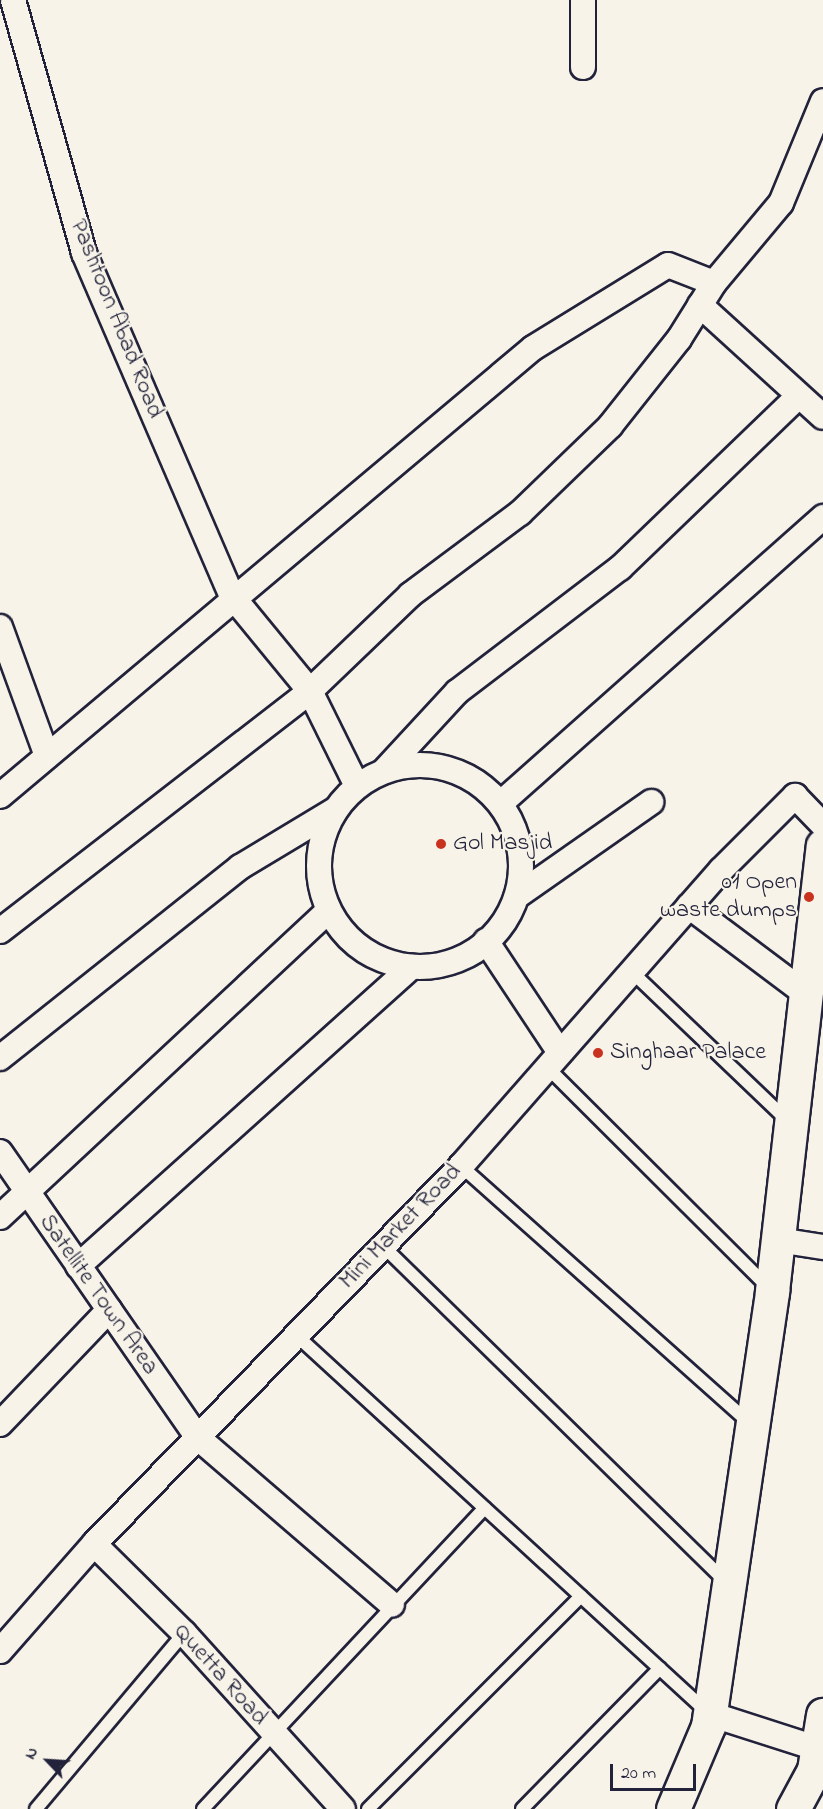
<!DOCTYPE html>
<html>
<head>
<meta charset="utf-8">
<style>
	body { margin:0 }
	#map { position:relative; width:823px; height:1809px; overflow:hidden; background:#f7f3e8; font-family:"Indie Flower",sans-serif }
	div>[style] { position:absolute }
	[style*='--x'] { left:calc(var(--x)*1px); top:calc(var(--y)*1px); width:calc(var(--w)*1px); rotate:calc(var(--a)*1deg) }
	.roads { filter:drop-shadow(2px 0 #22223b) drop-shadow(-2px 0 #22223b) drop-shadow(0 2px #22223b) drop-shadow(0 -2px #22223b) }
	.lane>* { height:12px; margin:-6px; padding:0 6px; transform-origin:6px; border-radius:6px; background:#f7f3e8 }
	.street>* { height:24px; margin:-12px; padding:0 12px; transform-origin:12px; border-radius:12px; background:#f7f3e8 }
	.street>.ring { margin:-12px; padding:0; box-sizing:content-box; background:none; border:24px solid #f7f3e8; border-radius:50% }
	.secondary>* { height:33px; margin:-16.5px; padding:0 16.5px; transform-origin:16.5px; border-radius:16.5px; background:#f7f3e8 }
	.dots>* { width:16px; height:16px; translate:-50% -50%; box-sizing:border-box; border:3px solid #f7f3e8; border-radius:50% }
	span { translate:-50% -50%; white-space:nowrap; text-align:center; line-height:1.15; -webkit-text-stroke:4.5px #f7f3e8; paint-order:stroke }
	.street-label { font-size:24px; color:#22223b }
	.poi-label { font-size:24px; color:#22223b }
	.left { translate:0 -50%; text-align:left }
	.right { translate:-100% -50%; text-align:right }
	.north { position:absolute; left:18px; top:1731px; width:60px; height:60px; -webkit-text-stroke:4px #f7f3e8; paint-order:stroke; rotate:295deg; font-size:16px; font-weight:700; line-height:24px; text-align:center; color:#22223b }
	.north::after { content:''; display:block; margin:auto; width:21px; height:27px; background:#22223b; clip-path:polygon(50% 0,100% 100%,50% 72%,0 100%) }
	.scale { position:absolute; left:610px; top:1764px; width:86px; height:27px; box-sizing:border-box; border:3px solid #22223b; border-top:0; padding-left:8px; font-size:18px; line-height:21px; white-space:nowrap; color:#22223b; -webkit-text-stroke:4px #f7f3e8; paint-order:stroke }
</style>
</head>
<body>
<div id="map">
	<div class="roads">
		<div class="lane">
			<i style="--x:632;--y:972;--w:213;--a:43.7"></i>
			<i style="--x:548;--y:1068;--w:310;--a:44.9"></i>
			<i style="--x:461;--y:1166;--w:386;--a:41.7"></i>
			<i style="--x:383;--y:1246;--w:479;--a:44.4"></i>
			<i style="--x:296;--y:1335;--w:556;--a:42.52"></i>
			<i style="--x:36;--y:1809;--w:230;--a:-49.9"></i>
			<i style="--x:203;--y:1809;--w:412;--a:-46.9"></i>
			<i style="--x:368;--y:1809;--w:301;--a:-45"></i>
			<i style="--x:522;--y:1809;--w:197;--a:-45.6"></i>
		</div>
		<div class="street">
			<i style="--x:13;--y:0;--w:263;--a:74.3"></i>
			<i style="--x:84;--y:253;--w:374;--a:66.7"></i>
			<i style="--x:232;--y:596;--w:123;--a:50.6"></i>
			<i style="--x:310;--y:691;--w:106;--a:63.7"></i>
			<i style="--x:583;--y:0;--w:67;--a:90"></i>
			<i style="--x:700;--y:305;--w:166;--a:42.3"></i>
			<i style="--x:0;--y:627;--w:137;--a:70"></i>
			<i class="ring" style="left:319px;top:765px;width:178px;height:178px"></i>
			<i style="--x:385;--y:770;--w:106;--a:-47.3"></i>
			<i style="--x:457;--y:692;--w:205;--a:-37.3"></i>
			<i style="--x:620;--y:568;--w:248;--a:-43.9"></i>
			<i style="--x:0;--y:796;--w:696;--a:-40.05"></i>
			<i style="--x:533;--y:348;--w:158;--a:-31.6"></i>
			<i style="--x:668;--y:265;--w:49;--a:21.4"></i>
			<i style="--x:714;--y:283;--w:104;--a:-50.1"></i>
			<i style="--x:781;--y:203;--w:110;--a:-67.6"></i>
			<i style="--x:501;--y:803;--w:431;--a:-41.6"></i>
			<i style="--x:517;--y:896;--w:164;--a:-35"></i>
			<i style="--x:689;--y:906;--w:146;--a:36.9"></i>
			<i style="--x:0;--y:931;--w:392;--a:-37.7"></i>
			<i style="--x:310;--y:691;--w:139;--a:-43.8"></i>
			<i style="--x:410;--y:595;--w:137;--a:-36.7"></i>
			<i style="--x:520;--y:513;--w:125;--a:-44"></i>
			<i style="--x:610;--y:426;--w:111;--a:-51.6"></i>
			<i style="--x:679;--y:339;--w:66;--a:-58"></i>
			<i style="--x:486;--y:941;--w:134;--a:56.5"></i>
			<i style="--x:0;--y:1058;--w:307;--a:-38.5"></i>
			<i style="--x:240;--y:867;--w:111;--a:-31"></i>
			<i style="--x:0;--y:1152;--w:346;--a:55.3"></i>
			<i style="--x:197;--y:1437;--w:257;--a:40.7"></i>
			<i style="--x:0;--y:1217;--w:449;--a:-43"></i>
			<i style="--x:778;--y:1240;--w:46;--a:8.8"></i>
			<i style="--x:78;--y:1266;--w:448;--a:-41.9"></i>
			<i style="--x:0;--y:1424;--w:158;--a:-46.3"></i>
			<i style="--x:94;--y:1544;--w:127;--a:44.7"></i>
			<i style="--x:184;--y:1633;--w:237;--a:47.9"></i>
			<i style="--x:0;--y:1651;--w:142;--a:-48.7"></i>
			<i style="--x:94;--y:1544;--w:527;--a:-45.85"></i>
			<i style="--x:461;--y:1166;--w:394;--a:-48.7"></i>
			<i style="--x:721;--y:870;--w:105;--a:-45"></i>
			<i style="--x:795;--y:796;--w:40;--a:46"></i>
			<i style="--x:710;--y:1714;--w:114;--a:17.8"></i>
		</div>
		<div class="secondary">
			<i style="--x:673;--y:1809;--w:90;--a:-67.1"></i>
			<i style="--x:708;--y:1726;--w:440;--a:-81.6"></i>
			<i style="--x:772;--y:1291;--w:448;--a:-83.5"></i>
			<i style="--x:793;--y:1809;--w:44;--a:-61.7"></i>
			<i style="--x:814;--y:1770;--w:56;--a:-80.7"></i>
		</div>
	</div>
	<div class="dots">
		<i style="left:441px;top:844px;background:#c8321e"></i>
		<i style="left:809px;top:897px;background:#c8321e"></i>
		<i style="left:598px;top:1053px;background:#c8321e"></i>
	</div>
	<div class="street-label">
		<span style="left:116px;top:319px;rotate:68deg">Pashtoon Abad Road</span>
		<span style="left:401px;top:1227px;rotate:-46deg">Mini Market Road</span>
		<span style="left:98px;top:1295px;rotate:55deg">Satellite Town Area</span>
		<span style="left:220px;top:1675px;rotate:48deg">Quetta Road</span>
	</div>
	<div class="poi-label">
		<span class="left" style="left:453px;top:844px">Gol Masjid</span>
		<span class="right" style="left:797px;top:897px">01 Open<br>waste dumps</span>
		<span class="left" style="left:610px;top:1053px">Singhaar Palace</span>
	</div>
	<div class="north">N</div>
	<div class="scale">20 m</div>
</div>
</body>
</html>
